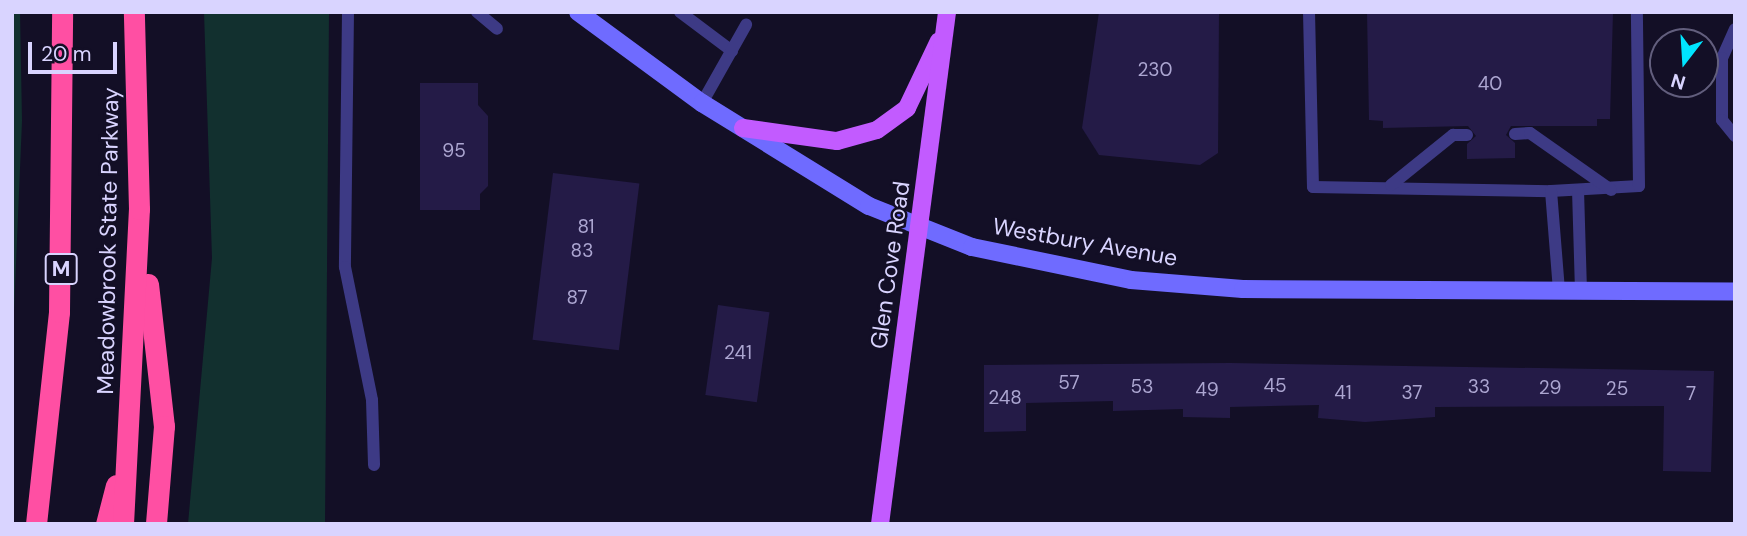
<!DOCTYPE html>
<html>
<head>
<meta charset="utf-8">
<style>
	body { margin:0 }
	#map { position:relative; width:1747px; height:536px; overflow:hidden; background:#130f26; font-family:"DM Sans",sans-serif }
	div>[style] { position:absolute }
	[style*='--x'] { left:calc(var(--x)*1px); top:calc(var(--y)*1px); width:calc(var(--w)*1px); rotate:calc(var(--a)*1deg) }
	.green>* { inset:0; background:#12302f }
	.building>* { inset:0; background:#241b47; transform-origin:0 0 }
	.service>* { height:12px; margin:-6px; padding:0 6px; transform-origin:6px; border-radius:6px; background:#3d3a85 }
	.secondary>* { height:18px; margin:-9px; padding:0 9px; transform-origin:9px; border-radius:9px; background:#6f6bff }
	.primary>* { height:18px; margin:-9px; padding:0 9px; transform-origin:9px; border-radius:9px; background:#c25bff }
	.motorway>* { height:21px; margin:-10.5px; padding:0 10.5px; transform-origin:10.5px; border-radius:10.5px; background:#ff4fa3 }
	span { translate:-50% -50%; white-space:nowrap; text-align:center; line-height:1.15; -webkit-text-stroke:5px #130f26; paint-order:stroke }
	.number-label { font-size:19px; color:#aca6d1 }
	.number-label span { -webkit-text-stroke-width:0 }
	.shield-label span { padding:2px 5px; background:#130f26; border:2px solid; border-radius:5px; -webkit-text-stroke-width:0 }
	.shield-label { font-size:21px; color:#d9d4ff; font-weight:700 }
	.street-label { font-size:23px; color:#d9d4ff }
	.frame { position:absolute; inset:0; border:14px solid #d9d4ff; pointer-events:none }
	.north { position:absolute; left:1649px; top:28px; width:70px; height:70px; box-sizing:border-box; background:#130f26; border:2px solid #625e7d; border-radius:50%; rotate:197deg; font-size:19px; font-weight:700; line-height:28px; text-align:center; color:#d9d4ff }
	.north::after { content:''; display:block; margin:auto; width:24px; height:32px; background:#00e5ff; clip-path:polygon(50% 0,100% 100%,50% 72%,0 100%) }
	.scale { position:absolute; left:28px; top:42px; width:89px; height:32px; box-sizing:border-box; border:4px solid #d9d4ff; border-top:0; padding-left:9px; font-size:21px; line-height:24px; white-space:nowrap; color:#d9d4ff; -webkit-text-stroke:5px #130f26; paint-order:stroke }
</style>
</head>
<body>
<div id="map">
	<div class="green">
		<i style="clip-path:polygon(12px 12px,20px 12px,22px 121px,12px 359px)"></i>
		<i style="clip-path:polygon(204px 12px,329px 12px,325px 524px,188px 524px,212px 258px)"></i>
	</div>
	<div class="building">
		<i style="clip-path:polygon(1099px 12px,1219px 12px,1218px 153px,1200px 165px,1099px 155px,1082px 128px)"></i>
		<i style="clip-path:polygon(1367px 12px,1613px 12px,1610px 119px,1597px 119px,1597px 126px,1511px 126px,1506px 135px,1515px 143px,1515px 158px,1467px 159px,1467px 144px,1476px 136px,1468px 126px,1383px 128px,1383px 121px,1369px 120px)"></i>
		<i style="clip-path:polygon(420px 83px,478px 83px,478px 105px,488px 116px,488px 186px,480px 194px,480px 210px,420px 210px)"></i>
		<i style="left:553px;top:173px;width:87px;height:168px;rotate:7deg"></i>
		<i style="left:718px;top:305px;width:52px;height:91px;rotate:8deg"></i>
		<i style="clip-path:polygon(1230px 363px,1714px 371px,1711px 472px,1663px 471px,1664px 406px,1435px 407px,1435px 417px,1365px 422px,1318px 418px,1319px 405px,1230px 407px,1230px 418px,1183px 417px,1183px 409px,1113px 411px,1113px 401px,1026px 403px,1026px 431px,984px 432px,984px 365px)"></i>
	</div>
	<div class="service">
		<i style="--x:348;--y:12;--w:255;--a:90.7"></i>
		<i style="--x:345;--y:267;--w:136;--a:78.5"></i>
		<i style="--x:372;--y:400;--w:65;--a:88.2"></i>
		<i style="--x:477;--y:12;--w:26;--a:40"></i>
		<i style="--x:680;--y:12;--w:65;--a:36.9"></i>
		<i style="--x:1309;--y:12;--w:175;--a:88.7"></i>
		<i style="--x:1313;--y:187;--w:238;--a:1"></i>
		<i style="--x:1551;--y:191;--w:88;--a:-3.3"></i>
		<i style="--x:1639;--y:186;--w:174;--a:-90.7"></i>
		<i style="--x:1735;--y:29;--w:32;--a:114"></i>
		<i style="--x:1722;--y:58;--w:62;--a:90"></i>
		<i style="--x:1722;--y:120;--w:21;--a:51"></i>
		<i style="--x:702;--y:103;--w:90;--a:-60.6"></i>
		<i style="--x:1515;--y:134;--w:15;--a:-4"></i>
		<i style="--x:1530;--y:133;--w:99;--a:35.1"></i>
		<i style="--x:1391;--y:185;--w:80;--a:-38.9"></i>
		<i style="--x:1453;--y:135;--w:14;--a:0"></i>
		<i style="--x:1578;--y:190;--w:101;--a:88.3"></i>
		<i style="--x:1551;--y:191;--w:100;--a:85.4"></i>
	</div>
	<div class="secondary">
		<i style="--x:578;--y:12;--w:154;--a:36.3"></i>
		<i style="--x:702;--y:103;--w:196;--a:31.7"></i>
		<i style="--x:869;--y:206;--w:111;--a:21.7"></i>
		<i style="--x:972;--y:247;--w:162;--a:11.7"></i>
		<i style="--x:1131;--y:280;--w:112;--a:4.6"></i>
		<i style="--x:1243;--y:289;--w:492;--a:0.3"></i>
	</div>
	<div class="primary">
		<i style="--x:743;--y:128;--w:95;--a:7.9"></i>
		<i style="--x:837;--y:141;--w:41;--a:-15.4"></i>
		<i style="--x:877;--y:130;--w:37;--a:-36"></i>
		<i style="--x:907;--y:108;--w:74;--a:-64.5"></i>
		<i style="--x:880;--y:524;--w:516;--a:-82.54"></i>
	</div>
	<div class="motorway">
		<i style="--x:148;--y:284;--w:143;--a:83.6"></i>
		<i style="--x:164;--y:426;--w:98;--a:94.7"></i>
		<i style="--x:36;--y:524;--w:213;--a:-83.8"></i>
		<i style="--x:59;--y:312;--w:300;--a:-89.4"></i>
		<i style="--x:106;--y:524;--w:40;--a:-75.6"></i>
		<i style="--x:123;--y:524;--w:315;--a:-87.1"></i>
		<i style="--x:139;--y:209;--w:197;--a:-91.5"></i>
	</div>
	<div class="number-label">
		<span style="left:1155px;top:70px">230</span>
		<span style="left:1490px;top:84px">40</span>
		<span style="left:454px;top:151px">95</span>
		<span style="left:586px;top:227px">81</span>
		<span style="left:582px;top:251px">83</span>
		<span style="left:577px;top:298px">87</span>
		<span style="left:738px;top:353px">241</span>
		<span style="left:1069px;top:383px">57</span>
		<span style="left:1275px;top:386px">45</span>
		<span style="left:1142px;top:387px">53</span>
		<span style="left:1479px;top:387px">33</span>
		<span style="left:1550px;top:388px">29</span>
		<span style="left:1617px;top:389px">25</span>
		<span style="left:1207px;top:390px">49</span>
		<span style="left:1343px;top:393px">41</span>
		<span style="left:1412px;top:393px">37</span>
		<span style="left:1691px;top:394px">7</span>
		<span style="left:1005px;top:398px">248</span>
	</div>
	<div class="shield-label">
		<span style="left:61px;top:269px">M</span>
	</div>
	<div class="street-label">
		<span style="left:108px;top:241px;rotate:-89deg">Meadowbrook State Parkway</span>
		<span style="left:1085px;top:242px;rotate:10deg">Westbury Avenue</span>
		<span style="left:890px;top:265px;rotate:-82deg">Glen Cove Road</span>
	</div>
	<div class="frame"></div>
	<div class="north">N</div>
	<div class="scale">20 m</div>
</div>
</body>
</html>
